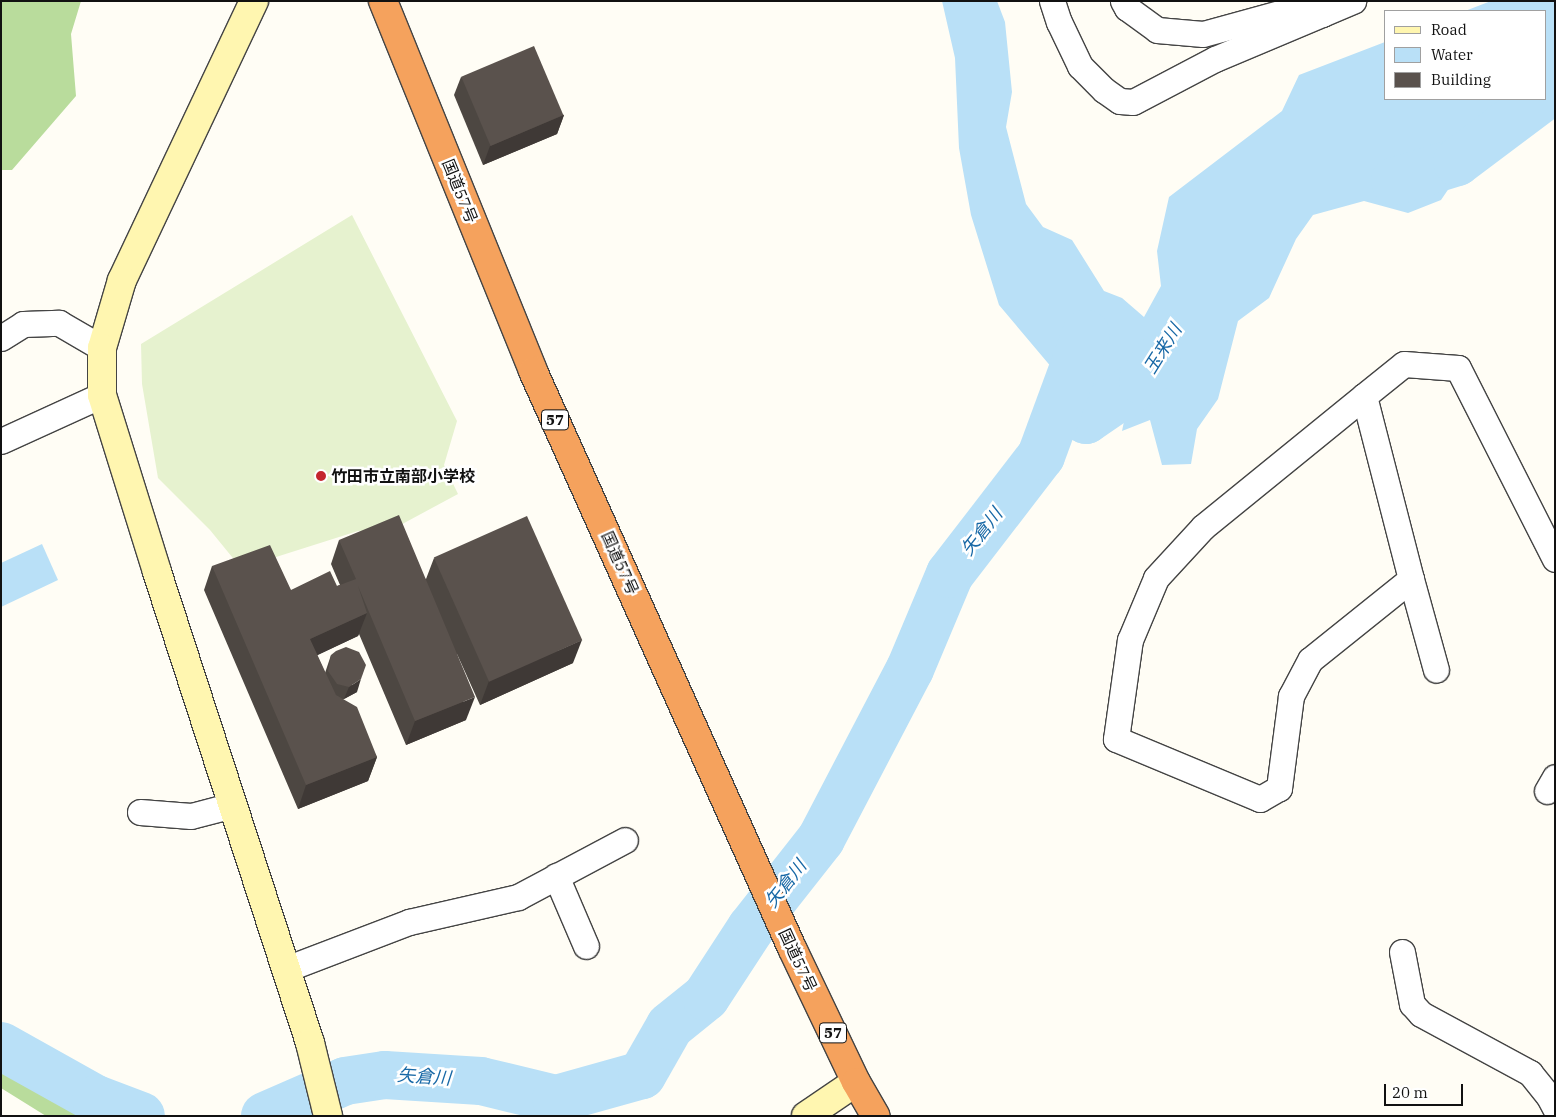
<!DOCTYPE html>
<html>
<head>
<meta charset="utf-8">
<style>
	body { margin:0 }
	#map { position:relative; width:1556px; height:1117px; overflow:hidden; background:#fffdf5; font-family:"IBM Plex Serif","Noto Sans JP",serif }
	div>[style] { position:absolute }
	[style*='--x'] { left:calc(var(--x)*1px); top:calc(var(--y)*1px); width:calc(var(--w)*1px); rotate:calc(var(--a)*1deg) }
	.forest>* { inset:0; background:#b9dc9c }
	.pitch>* { inset:0; background:#e6f2cf }
	.water>* { inset:0; background:#b9e0f7 }
	.river>* { height:48px; margin:-24px; padding:0 24px; transform-origin:24px; border-radius:24px; background:#b9e0f7 }
	.roads { filter:drop-shadow(1px 0 #444) drop-shadow(-1px 0 #444) drop-shadow(0 1px #444) drop-shadow(0 -1px #444) }
	.street>* { height:25px; margin:-12.5px; padding:0 12.5px; transform-origin:12.5px; border-radius:12.5px; background:#fff }
	.secondary>* { height:28px; margin:-14px; padding:0 14px; transform-origin:14px; border-radius:14px; background:#fff6b0 }
	.highway>* { height:28px; margin:-14px; padding:0 14px; transform-origin:14px; border-radius:14px; background:#f5a25d }
	.wall>* { inset:0; background:#4d4742 }
	.shaded-wall>* { inset:0; background:#3f3936 }
	.building>* { inset:0; background:#5a524d; transform-origin:0 0 }
	.dots>* { width:14px; height:14px; translate:-50% -50%; box-sizing:border-box; border:2px solid #fff; border-radius:50% }
	span { translate:-50% -50%; white-space:nowrap; text-align:center; line-height:1.15; -webkit-text-stroke:5px #fff; paint-order:stroke }
	.shield-label span { padding:1px 4px; background:#fff; border:1px solid; border-radius:4px; -webkit-text-stroke-width:0 }
	.shield-label { font-size:15px; color:#111; font-weight:700 }
	.street-label { font-size:16px; color:#111 }
	.poi-label { font-size:16px; color:#111; font-weight:700 }
	.left { translate:0 -50%; text-align:left }
	.water-label { font-size:18px; color:#1768a6; font-style:italic }
	.frame { position:absolute; inset:0; border:2px solid #111; pointer-events:none }
	.legend { position:absolute; left:1384px; top:10px; width:162px; height:90px; box-sizing:border-box; background:#fff; border:1px solid #a0a0a0; margin:0; padding:6px 9px; list-style:none; font-size:15px; color:#111 }
	.legend li { display:flex; align-items:center; gap:10px; height:25px }
	.legend b { width:25px; border:1px solid #a0a0a0 }
	.scale { position:absolute; left:1384px; top:1084px; width:79px; height:22px; box-sizing:border-box; border:2px solid #111; border-top:0; padding-left:6px; font-size:15px; line-height:18px; white-space:nowrap; color:#111; -webkit-text-stroke:4px #fff; paint-order:stroke }
</style>
</head>
<body>
<div id="map">
	<div class="forest">
		<i style="clip-path:polygon(1px 1px,81px 1px,71px 34px,76px 96px,12px 170px,1px 170px)"></i>
		<i style="clip-path:polygon(1px 1060px,57px 1096px,114px 1116px,46px 1116px,1px 1088px)"></i>
	</div>
	<div class="pitch">
		<i style="clip-path:polygon(352px 215px,457px 421px,444px 465px,458px 494px,393px 529px,358px 531px,241px 568px,210px 530px,158px 478px,142px 384px,141px 344px)"></i>
	</div>
	<div class="water">
		<i style="clip-path:polygon(942px 1px,997px 1px,1005px 22px,1012px 92px,1006px 127px,1026px 204px,1043px 227px,1072px 240px,1104px 291px,1122px 298px,1144px 317px,1161px 286px,1157px 251px,1169px 197px,1282px 111px,1299px 75px,1385px 42px,1385px 99px,1527px 99px,1496px 128px,1450px 140px,1460px 172px,1441px 200px,1408px 213px,1364px 201px,1313px 215px,1296px 239px,1269px 298px,1238px 321px,1218px 399px,1197px 429px,1191px 464px,1162px 465px,1150px 420px,1122px 431px,1127px 407px,1103px 400px,1058px 375px,999px 305px,971px 215px,959px 148px,955px 58px)"></i>
		<i style="clip-path:polygon(1491px 1px,1555px 1px,1555px 87px,1545px 89px,1545px 11px,1465px 11px)"></i>
		<i style="clip-path:polygon(42px 544px,58px 580px,1px 607px,1px 563px)"></i>
	</div>
	<div class="river">
		<i style="--x:1395;--y:181;--w:65;--a:-17"></i>
		<i style="--x:1457;--y:162;--w:105;--a:-36.9"></i>
		<i style="--x:1086;--y:360;--w:60;--a:90"></i>
		<i style="--x:1086;--y:420;--w:69;--a:-34.4"></i>
		<i style="--x:1143;--y:381;--w:26;--a:-58"></i>
		<i style="--x:1;--y:1046;--w:109;--a:29.2"></i>
		<i style="--x:96;--y:1099;--w:48;--a:20.7"></i>
		<i style="--x:265;--y:1116;--w:87;--a:-23.6"></i>
		<i style="--x:345;--y:1081;--w:40;--a:-8.5"></i>
		<i style="--x:385;--y:1075;--w:96;--a:3.6"></i>
		<i style="--x:481;--y:1081;--w:77;--a:13.5"></i>
		<i style="--x:556;--y:1099;--w:89;--a:-15.6"></i>
		<i style="--x:642;--y:1075;--w:56;--a:-60.3"></i>
		<i style="--x:670;--y:1026;--w:46;--a:-38.9"></i>
		<i style="--x:706;--y:997;--w:82;--a:-56.9"></i>
		<i style="--x:751;--y:928;--w:113;--a:-51.8"></i>
		<i style="--x:821;--y:839;--w:192;--a:-62.4"></i>
		<i style="--x:910;--y:669;--w:103;--a:-67.2"></i>
		<i style="--x:950;--y:574;--w:149;--a:-52.4"></i>
		<i style="--x:1041;--y:456;--w:130;--a:-69.8"></i>
	</div>
	<div class="roads">
		<div class="street">
			<i style="--x:1052;--y:1;--w:22;--a:72"></i>
			<i style="--x:1059;--y:22;--w:49;--a:64.5"></i>
			<i style="--x:1080;--y:66;--w:34;--a:45"></i>
			<i style="--x:1104;--y:90;--w:19;--a:35"></i>
			<i style="--x:1120;--y:101;--w:13;--a:4"></i>
			<i style="--x:1133;--y:102;--w:93;--a:-27.7"></i>
			<i style="--x:1215;--y:59;--w:116;--a:-22.8"></i>
			<i style="--x:1123;--y:1;--w:8;--a:60"></i>
			<i style="--x:1127;--y:8;--w:37;--a:36"></i>
			<i style="--x:1157;--y:30;--w:46;--a:5"></i>
			<i style="--x:1203;--y:34;--w:98;--a:-15.3"></i>
			<i style="--x:1298;--y:8;--w:25;--a:14"></i>
			<i style="--x:1322;--y:14;--w:34;--a:-23"></i>
			<i style="--x:1;--y:338;--w:26;--a:-32"></i>
			<i style="--x:23;--y:324;--w:36;--a:-2"></i>
			<i style="--x:59;--y:323;--w:50;--a:30.2"></i>
			<i style="--x:1364;--y:396;--w:189;--a:75.6"></i>
			<i style="--x:1411;--y:579;--w:129;--a:141.3"></i>
			<i style="--x:1310;--y:660;--w:41;--a:117.8"></i>
			<i style="--x:1291;--y:696;--w:93;--a:97.4"></i>
			<i style="--x:1279;--y:788;--w:22;--a:150"></i>
			<i style="--x:1260;--y:799;--w:156;--a:-157.4"></i>
			<i style="--x:1116;--y:739;--w:100;--a:-82"></i>
			<i style="--x:1130;--y:640;--w:67;--a:-67.2"></i>
			<i style="--x:1156;--y:578;--w:69;--a:-47.3"></i>
			<i style="--x:1203;--y:527;--w:208;--a:-39.1"></i>
			<i style="--x:1364;--y:396;--w:51;--a:-38.7"></i>
			<i style="--x:1404;--y:364;--w:54;--a:4.2"></i>
			<i style="--x:1458;--y:368;--w:214;--a:63.1"></i>
			<i style="--x:1;--y:441;--w:111;--a:-24.5"></i>
			<i style="--x:1411;--y:579;--w:94;--a:74.6"></i>
			<i style="--x:1547;--y:791;--w:16;--a:-60"></i>
			<i style="--x:140;--y:812;--w:51;--a:4.5"></i>
			<i style="--x:191;--y:816;--w:43;--a:-14.7"></i>
			<i style="--x:556;--y:876;--w:76;--a:66.8"></i>
			<i style="--x:1402;--y:952;--w:53;--a:79.1"></i>
			<i style="--x:1412;--y:1004;--w:13;--a:48"></i>
			<i style="--x:1421;--y:1014;--w:124;--a:28.4"></i>
			<i style="--x:1530;--y:1073;--w:28;--a:51"></i>
			<i style="--x:1548;--y:1095;--w:15;--a:62"></i>
			<i style="--x:286;--y:969;--w:132;--a:-20.9"></i>
			<i style="--x:409;--y:922;--w:112;--a:-12.9"></i>
			<i style="--x:518;--y:897;--w:121;--a:-28"></i>
		</div>
		<div class="secondary">
			<i style="--x:254;--y:1;--w:309;--a:115.3"></i>
			<i style="--x:122;--y:280;--w:71;--a:106.4"></i>
			<i style="--x:102;--y:348;--w:47;--a:90"></i>
			<i style="--x:102;--y:395;--w:185;--a:72.7"></i>
			<i style="--x:157;--y:572;--w:495;--a:72"></i>
			<i style="--x:310;--y:1043;--w:75;--a:76.1"></i>
			<i style="--x:806;--y:1116;--w:60;--a:-34.2"></i>
		</div>
		<div class="highway">
			<i style="--x:383;--y:1;--w:399;--a:67.9"></i>
			<i style="--x:533;--y:371;--w:632;--a:65.83"></i>
			<i style="--x:792;--y:948;--w:148;--a:64.5"></i>
			<i style="--x:856;--y:1082;--w:39;--a:60"></i>
		</div>
	</div>
	<div class="wall">
		<i style="clip-path:polygon(461px 77px,564px 115px,557px 134px,483px 165px,454px 95px)"></i>
		<i style="clip-path:polygon(339px 540px,426px 579px,434px 558px,573px 663px,480px 705px,457px 654px,466px 720px,406px 745px,359px 634px,358px 636px,317px 655px,325px 673px,331px 655px,357px 692px,344px 699px,343px 699px,377px 757px,368px 781px,298px 809px,204px 590px,212px 566px,291px 590px,337px 586px,340px 585px,331px 564px)"></i>
	</div>
	<div class="shaded-wall">
		<i style="clip-path:polygon(564px 115px,557px 134px,483px 165px,490px 146px)"></i>
		<i style="clip-path:polygon(367px 613px,358px 636px,301px 663px,310px 639px)"></i>
		<i style="clip-path:polygon(582px 640px,573px 663px,480px 705px,489px 681px)"></i>
		<i style="clip-path:polygon(361px 679px,357px 692px,344px 699px,349px 687px)"></i>
		<i style="clip-path:polygon(475px 697px,466px 720px,406px 745px,415px 721px)"></i>
		<i style="clip-path:polygon(377px 757px,368px 781px,298px 809px,306px 785px)"></i>
	</div>
	<div class="building">
		<i style="left:534px;top:46px;width:75px;height:79px;rotate:67deg"></i>
		<i style="clip-path:polygon(399px 515px,475px 697px,415px 721px,358px 586px,367px 613px,310px 639px,336px 695px,357px 707px,377px 757px,306px 785px,212px 566px,270px 545px,291px 590px,330px 571px,337px 586px,356px 579px,339px 540px)"></i>
		<i style="left:527px;top:516px;width:136px;height:102px;rotate:66deg"></i>
		<i style="clip-path:polygon(346px 647px,359px 652px,366px 665px,361px 679px,349px 687px,337px 684px,328px 671px,331px 655px,336px 651px)"></i>
	</div>
	<div class="dots">
		<i style="left:321px;top:476px;background:#c4262e"></i>
	</div>
	<div class="shield-label">
		<span style="left:555px;top:420px">57</span>
		<span style="left:833px;top:1033px">57</span>
	</div>
	<div class="street-label">
		<span style="left:460px;top:191px;rotate:68deg">国道57号</span>
		<span style="left:620px;top:563px;rotate:66deg">国道57号</span>
		<span style="left:798px;top:960px;rotate:65deg">国道57号</span>
	</div>
	<div class="poi-label">
		<span class="left" style="left:331px;top:476px">竹田市立南部小学校</span>
	</div>
	<div class="water-label">
		<span style="left:1163px;top:349px;rotate:-58deg">玉来川</span>
		<span style="left:982px;top:532px;rotate:-52deg">矢倉川</span>
		<span style="left:786px;top:884px;rotate:-52deg">矢倉川</span>
		<span style="left:424px;top:1077px;rotate:4deg">矢倉川</span>
	</div>
	<div class="frame"></div>
	<ul class="legend">
	<li><b style="height:6px;background:#fff6b0"></b>Road</li>
	<li><b style="height:14px;background:#b9e0f7"></b>Water</li>
	<li><b style="height:14px;background:#5a524d"></b>Building</li>
	</ul>
	<div class="scale">20 m</div>
</div>
</body>
</html>
